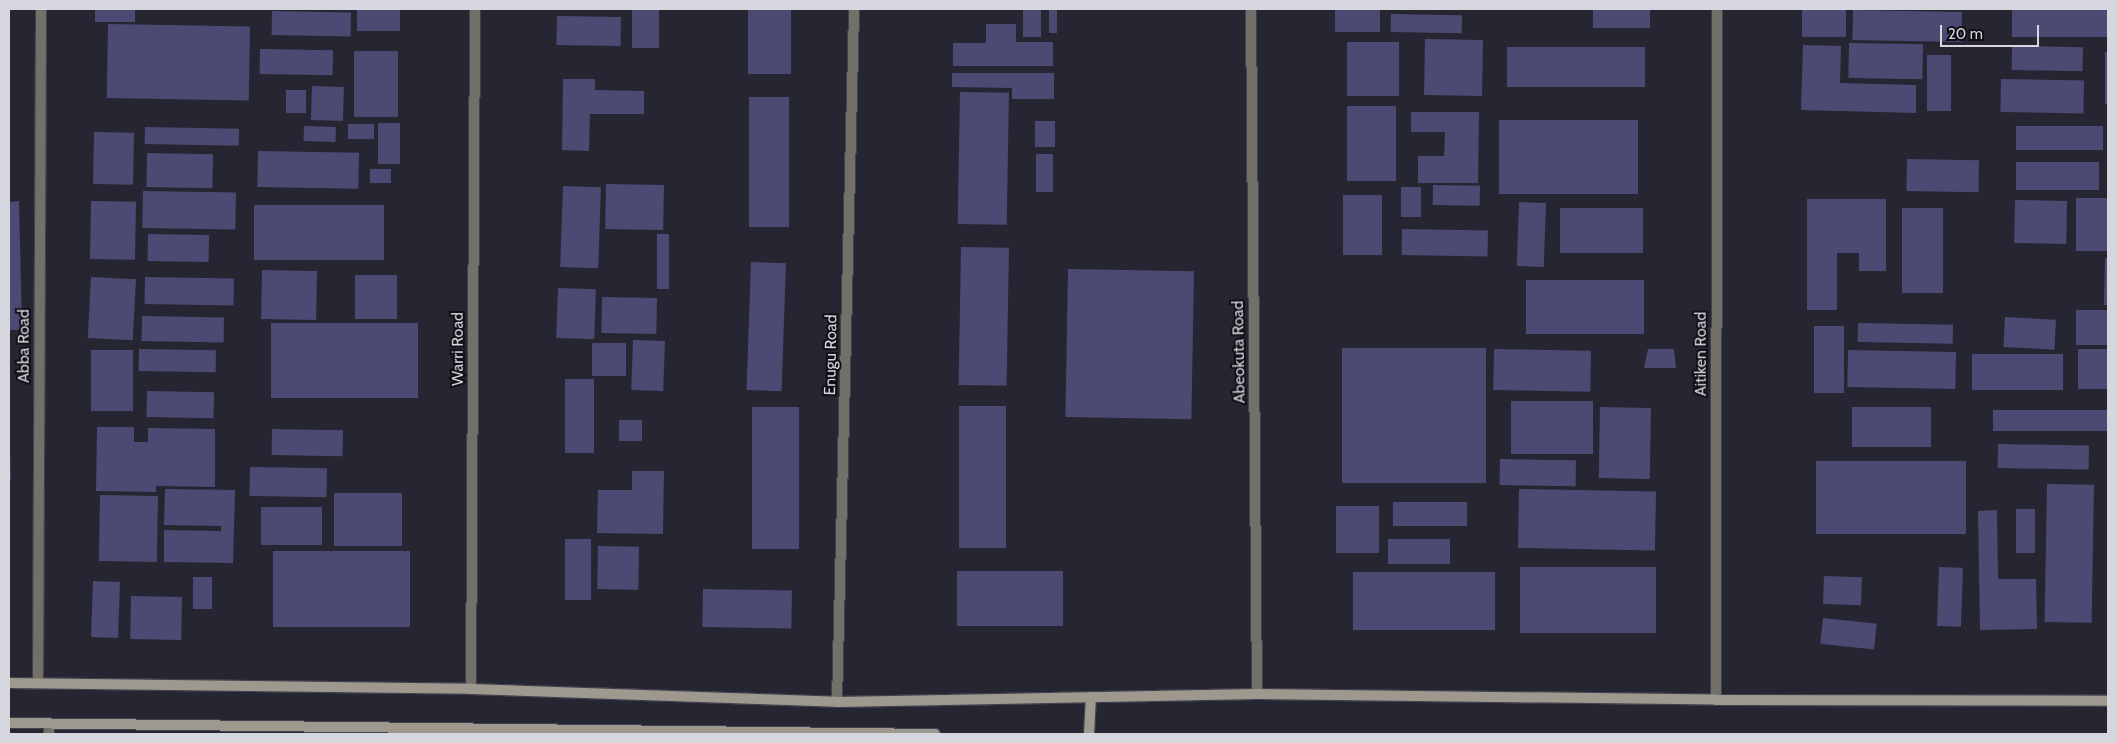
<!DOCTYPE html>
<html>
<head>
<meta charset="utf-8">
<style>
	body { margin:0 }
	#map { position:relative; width:2117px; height:743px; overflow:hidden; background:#262532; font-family:Cabin,sans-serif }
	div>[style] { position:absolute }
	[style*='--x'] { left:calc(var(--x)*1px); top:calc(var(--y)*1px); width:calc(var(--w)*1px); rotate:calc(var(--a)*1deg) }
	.building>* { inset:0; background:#4c4a72; transform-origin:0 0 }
	.roads { filter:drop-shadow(1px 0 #42414e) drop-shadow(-1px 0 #42414e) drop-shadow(0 1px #42414e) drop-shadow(0 -1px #42414e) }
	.service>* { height:10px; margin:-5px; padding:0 5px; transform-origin:5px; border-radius:5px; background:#736f69 }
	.minor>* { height:10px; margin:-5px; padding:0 5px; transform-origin:5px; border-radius:5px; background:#736f69 }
	.secondary>* { height:10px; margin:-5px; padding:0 5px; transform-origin:5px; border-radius:5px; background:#9e998f }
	span { translate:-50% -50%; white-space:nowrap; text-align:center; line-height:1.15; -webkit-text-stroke:4px #0f0f15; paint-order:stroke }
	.street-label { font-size:16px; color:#d6d6de }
	.frame { position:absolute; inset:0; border:10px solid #d6d6de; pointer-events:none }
	.scale { position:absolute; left:1940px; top:25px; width:99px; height:22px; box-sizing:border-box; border:2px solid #d6d6de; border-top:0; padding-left:6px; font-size:15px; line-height:18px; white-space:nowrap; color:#d6d6de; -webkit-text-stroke:4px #0f0f15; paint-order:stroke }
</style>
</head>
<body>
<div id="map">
	<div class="building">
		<i style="left:95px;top:9px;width:40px;height:13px"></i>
		<i style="left:357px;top:9px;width:43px;height:22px"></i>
		<i style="left:632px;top:9px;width:27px;height:39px"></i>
		<i style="left:748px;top:9px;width:43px;height:65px"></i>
		<i style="left:1023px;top:9px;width:18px;height:28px"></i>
		<i style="left:1049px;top:9px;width:8px;height:24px"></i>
		<i style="left:1335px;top:9px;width:45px;height:23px"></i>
		<i style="left:1593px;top:9px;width:57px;height:19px"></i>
		<i style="left:1802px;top:9px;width:44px;height:28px"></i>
		<i style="left:2012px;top:9px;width:96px;height:28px"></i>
		<i style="left:1853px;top:10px;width:109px;height:30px;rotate:1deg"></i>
		<i style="left:272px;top:11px;width:79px;height:24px;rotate:1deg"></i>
		<i style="left:1391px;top:14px;width:71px;height:18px;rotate:1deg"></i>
		<i style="left:557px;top:16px;width:64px;height:29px;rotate:1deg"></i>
		<i style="left:108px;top:24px;width:142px;height:74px;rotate:1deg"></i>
		<i style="clip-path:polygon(986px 24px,1016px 24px,1016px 42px,1053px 42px,1053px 66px,953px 66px,953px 43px,986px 43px)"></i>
		<i style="left:1425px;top:39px;width:58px;height:56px;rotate:1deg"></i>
		<i style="left:1347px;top:42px;width:52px;height:54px"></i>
		<i style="left:1849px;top:43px;width:74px;height:35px;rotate:1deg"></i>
		<i style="clip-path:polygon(1803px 45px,1841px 46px,1840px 83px,1916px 85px,1916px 113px,1801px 110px)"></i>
		<i style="left:2012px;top:46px;width:71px;height:24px;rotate:1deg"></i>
		<i style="left:1507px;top:47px;width:138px;height:40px"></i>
		<i style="left:260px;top:49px;width:73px;height:25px;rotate:1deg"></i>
		<i style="left:354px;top:51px;width:44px;height:66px"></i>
		<i style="left:2105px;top:52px;width:3px;height:52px"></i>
		<i style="left:1927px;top:55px;width:24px;height:56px"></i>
		<i style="clip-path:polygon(952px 73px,1054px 73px,1054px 99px,1012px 99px,1012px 88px,952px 87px)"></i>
		<i style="clip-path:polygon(563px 79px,595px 79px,595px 90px,644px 91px,644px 114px,590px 114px,589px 151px,562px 150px)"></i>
		<i style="left:2001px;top:79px;width:83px;height:33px;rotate:1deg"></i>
		<i style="left:312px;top:86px;width:32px;height:34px;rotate:2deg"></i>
		<i style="left:286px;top:90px;width:20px;height:23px"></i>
		<i style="left:960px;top:92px;width:49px;height:132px;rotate:1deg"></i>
		<i style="left:749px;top:97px;width:40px;height:130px"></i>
		<i style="left:1347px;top:106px;width:49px;height:75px"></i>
		<i style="clip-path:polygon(1411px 112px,1479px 112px,1478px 183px,1418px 183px,1418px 156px,1444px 156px,1445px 132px,1411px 132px)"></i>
		<i style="left:1499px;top:120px;width:139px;height:74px"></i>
		<i style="left:1035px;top:121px;width:20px;height:26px"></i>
		<i style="left:378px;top:123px;width:22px;height:41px"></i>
		<i style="left:348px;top:124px;width:26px;height:15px"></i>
		<i style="left:304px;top:126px;width:32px;height:15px;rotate:2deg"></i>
		<i style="left:2016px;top:126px;width:87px;height:24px"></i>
		<i style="left:145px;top:127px;width:94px;height:17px;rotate:1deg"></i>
		<i style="left:94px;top:132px;width:40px;height:52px;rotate:1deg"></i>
		<i style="left:258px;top:151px;width:101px;height:36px;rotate:1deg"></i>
		<i style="left:147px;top:153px;width:66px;height:34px;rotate:1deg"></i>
		<i style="left:1036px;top:154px;width:17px;height:38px"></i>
		<i style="left:1907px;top:159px;width:72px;height:32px;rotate:1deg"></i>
		<i style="left:2016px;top:162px;width:83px;height:28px"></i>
		<i style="left:370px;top:169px;width:21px;height:14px"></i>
		<i style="left:606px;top:184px;width:58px;height:45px;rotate:1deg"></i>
		<i style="left:1433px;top:185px;width:47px;height:20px;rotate:1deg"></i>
		<i style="left:563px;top:186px;width:38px;height:81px;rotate:2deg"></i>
		<i style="left:1401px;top:187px;width:20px;height:30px"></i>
		<i style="left:143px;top:191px;width:93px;height:37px;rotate:1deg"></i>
		<i style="left:1343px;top:195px;width:39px;height:60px"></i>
		<i style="left:2076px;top:198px;width:32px;height:53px"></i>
		<i style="clip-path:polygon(1807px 199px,1886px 199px,1886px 271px,1859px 271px,1859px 253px,1837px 253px,1837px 310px,1807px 310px)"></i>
		<i style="left:2015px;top:200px;width:52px;height:43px;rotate:1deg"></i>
		<i style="clip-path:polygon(19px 201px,22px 330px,9px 330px,9px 202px)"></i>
		<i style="left:91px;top:201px;width:45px;height:58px;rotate:1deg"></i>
		<i style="left:1519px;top:202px;width:27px;height:64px;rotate:2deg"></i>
		<i style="left:254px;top:205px;width:130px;height:55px"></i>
		<i style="left:1560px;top:208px;width:83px;height:45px"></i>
		<i style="left:1902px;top:208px;width:41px;height:85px"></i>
		<i style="left:1402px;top:229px;width:86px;height:26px;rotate:1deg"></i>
		<i style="left:148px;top:234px;width:61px;height:27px;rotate:1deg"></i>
		<i style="left:657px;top:234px;width:12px;height:55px"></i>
		<i style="left:961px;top:247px;width:48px;height:138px;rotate:1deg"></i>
		<i style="clip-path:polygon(2105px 258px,2108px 258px,2108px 305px,2104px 305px)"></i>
		<i style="left:751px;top:262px;width:35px;height:128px;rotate:2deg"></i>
		<i style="left:1068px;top:269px;width:126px;height:148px;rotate:1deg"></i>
		<i style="left:262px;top:270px;width:55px;height:49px;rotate:1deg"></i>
		<i style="left:355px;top:275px;width:42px;height:44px"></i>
		<i style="left:91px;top:277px;width:45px;height:61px;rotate:3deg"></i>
		<i style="left:145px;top:277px;width:89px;height:27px;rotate:1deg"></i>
		<i style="left:1526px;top:280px;width:118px;height:54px"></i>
		<i style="left:558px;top:288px;width:38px;height:50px;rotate:2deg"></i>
		<i style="left:602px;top:297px;width:55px;height:36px;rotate:1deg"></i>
		<i style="left:2076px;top:310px;width:32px;height:35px"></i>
		<i style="left:142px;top:316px;width:82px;height:25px;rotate:1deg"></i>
		<i style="left:2005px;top:317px;width:51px;height:30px;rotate:3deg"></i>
		<i style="left:271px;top:323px;width:147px;height:75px"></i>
		<i style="left:1858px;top:323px;width:95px;height:19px;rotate:1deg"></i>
		<i style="left:1814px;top:326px;width:30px;height:67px"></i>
		<i style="left:633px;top:340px;width:32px;height:50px;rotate:2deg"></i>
		<i style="left:592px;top:343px;width:34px;height:33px"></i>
		<i style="left:1342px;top:348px;width:144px;height:135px"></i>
		<i style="left:139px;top:349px;width:77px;height:22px;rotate:1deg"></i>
		<i style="left:1494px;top:349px;width:97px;height:41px;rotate:1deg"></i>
		<i style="clip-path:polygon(1648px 349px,1674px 349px,1676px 368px,1644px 368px)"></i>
		<i style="left:2078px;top:349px;width:30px;height:40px"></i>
		<i style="left:91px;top:350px;width:42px;height:61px"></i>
		<i style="left:1848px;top:350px;width:108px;height:37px;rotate:1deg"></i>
		<i style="left:1972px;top:354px;width:91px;height:36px"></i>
		<i style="left:565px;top:379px;width:29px;height:74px"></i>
		<i style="left:147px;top:391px;width:67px;height:26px;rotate:1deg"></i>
		<i style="left:1511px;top:401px;width:82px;height:53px"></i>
		<i style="left:959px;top:406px;width:47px;height:142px"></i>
		<i style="left:752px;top:407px;width:47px;height:142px"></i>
		<i style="left:1600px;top:407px;width:51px;height:71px;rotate:1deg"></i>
		<i style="left:1852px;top:407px;width:79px;height:40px"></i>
		<i style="left:2108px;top:410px;width:21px;height:115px;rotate:90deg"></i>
		<i style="left:619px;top:420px;width:23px;height:21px"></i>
		<i style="clip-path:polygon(97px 427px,134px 427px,134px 442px,148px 442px,148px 428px,215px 429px,215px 487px,156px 486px,156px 492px,96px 491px)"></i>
		<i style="left:272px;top:429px;width:71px;height:26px;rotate:1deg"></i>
		<i style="left:1998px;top:444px;width:91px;height:24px;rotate:1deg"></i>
		<i style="clip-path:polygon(9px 449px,10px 449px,11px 480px,9px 480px)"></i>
		<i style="left:1500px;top:459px;width:76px;height:26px;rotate:1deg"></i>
		<i style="left:1816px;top:461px;width:150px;height:73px"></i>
		<i style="left:250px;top:467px;width:77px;height:29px;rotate:1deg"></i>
		<i style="clip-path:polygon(632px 471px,664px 471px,663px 534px,597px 533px,598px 490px,632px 490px)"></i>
		<i style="left:2047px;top:484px;width:47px;height:138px;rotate:1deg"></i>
		<i style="clip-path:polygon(165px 489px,235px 490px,233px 563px,164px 562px,164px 530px,221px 531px,221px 526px,164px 525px)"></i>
		<i style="left:1519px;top:489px;width:137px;height:59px;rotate:1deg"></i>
		<i style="left:334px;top:493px;width:68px;height:53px"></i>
		<i style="left:100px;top:495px;width:58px;height:66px;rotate:1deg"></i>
		<i style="left:1393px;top:502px;width:74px;height:24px"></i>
		<i style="left:1336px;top:506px;width:43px;height:47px"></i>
		<i style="left:261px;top:507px;width:61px;height:38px"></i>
		<i style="left:2016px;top:509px;width:19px;height:44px"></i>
		<i style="clip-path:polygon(1997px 510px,1998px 579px,2036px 579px,2037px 629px,1980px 630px,1978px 511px)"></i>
		<i style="left:565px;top:539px;width:26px;height:61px"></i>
		<i style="left:1388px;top:539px;width:62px;height:25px"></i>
		<i style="left:598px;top:546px;width:41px;height:43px;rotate:1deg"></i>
		<i style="left:273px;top:551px;width:137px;height:76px"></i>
		<i style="left:1520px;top:567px;width:136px;height:66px"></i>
		<i style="left:1939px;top:567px;width:24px;height:59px;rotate:2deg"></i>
		<i style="left:957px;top:571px;width:106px;height:55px"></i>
		<i style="left:1353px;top:572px;width:142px;height:58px"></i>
		<i style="left:1824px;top:576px;width:38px;height:28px;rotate:2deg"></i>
		<i style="left:193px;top:577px;width:19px;height:32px"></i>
		<i style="left:93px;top:581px;width:27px;height:56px;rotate:2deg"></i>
		<i style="left:703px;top:589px;width:89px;height:38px;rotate:1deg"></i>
		<i style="left:131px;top:596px;width:51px;height:43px;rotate:1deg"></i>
		<i style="left:1823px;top:618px;width:54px;height:26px;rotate:6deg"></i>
	</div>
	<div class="roads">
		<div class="service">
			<i style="--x:1251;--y:9;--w:685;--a:89.5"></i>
			<i style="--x:1716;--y:700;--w:691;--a:-89.92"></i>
			<i style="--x:837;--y:702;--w:693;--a:-88.59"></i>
		</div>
		<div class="minor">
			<i style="--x:38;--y:683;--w:674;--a:-89.74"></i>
			<i style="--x:471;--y:689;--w:680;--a:-89.66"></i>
			<i style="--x:49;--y:723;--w:11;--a:90"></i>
		</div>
		<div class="secondary">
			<i style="--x:9;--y:683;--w:462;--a:0.7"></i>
			<i style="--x:471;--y:689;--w:366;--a:2"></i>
			<i style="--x:837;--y:702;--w:420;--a:-1.1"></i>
			<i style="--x:1257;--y:694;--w:459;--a:0.7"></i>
			<i style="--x:1716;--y:700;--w:392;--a:0.1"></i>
			<i style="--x:9;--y:723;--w:926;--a:0.68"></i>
			<i style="--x:1089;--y:734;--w:37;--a:-87"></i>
		</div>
	</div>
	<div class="street-label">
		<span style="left:24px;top:346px;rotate:-90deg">Abba Road</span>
		<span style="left:458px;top:349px;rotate:-90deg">Warri Road</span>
		<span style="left:1239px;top:352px;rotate:-91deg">Abeokuta Road</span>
		<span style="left:1701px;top:354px;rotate:-90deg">Aitiken Road</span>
		<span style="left:831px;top:355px;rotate:-89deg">Enugu Road</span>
	</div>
	<div class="frame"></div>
	<div class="scale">20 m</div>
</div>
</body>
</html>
